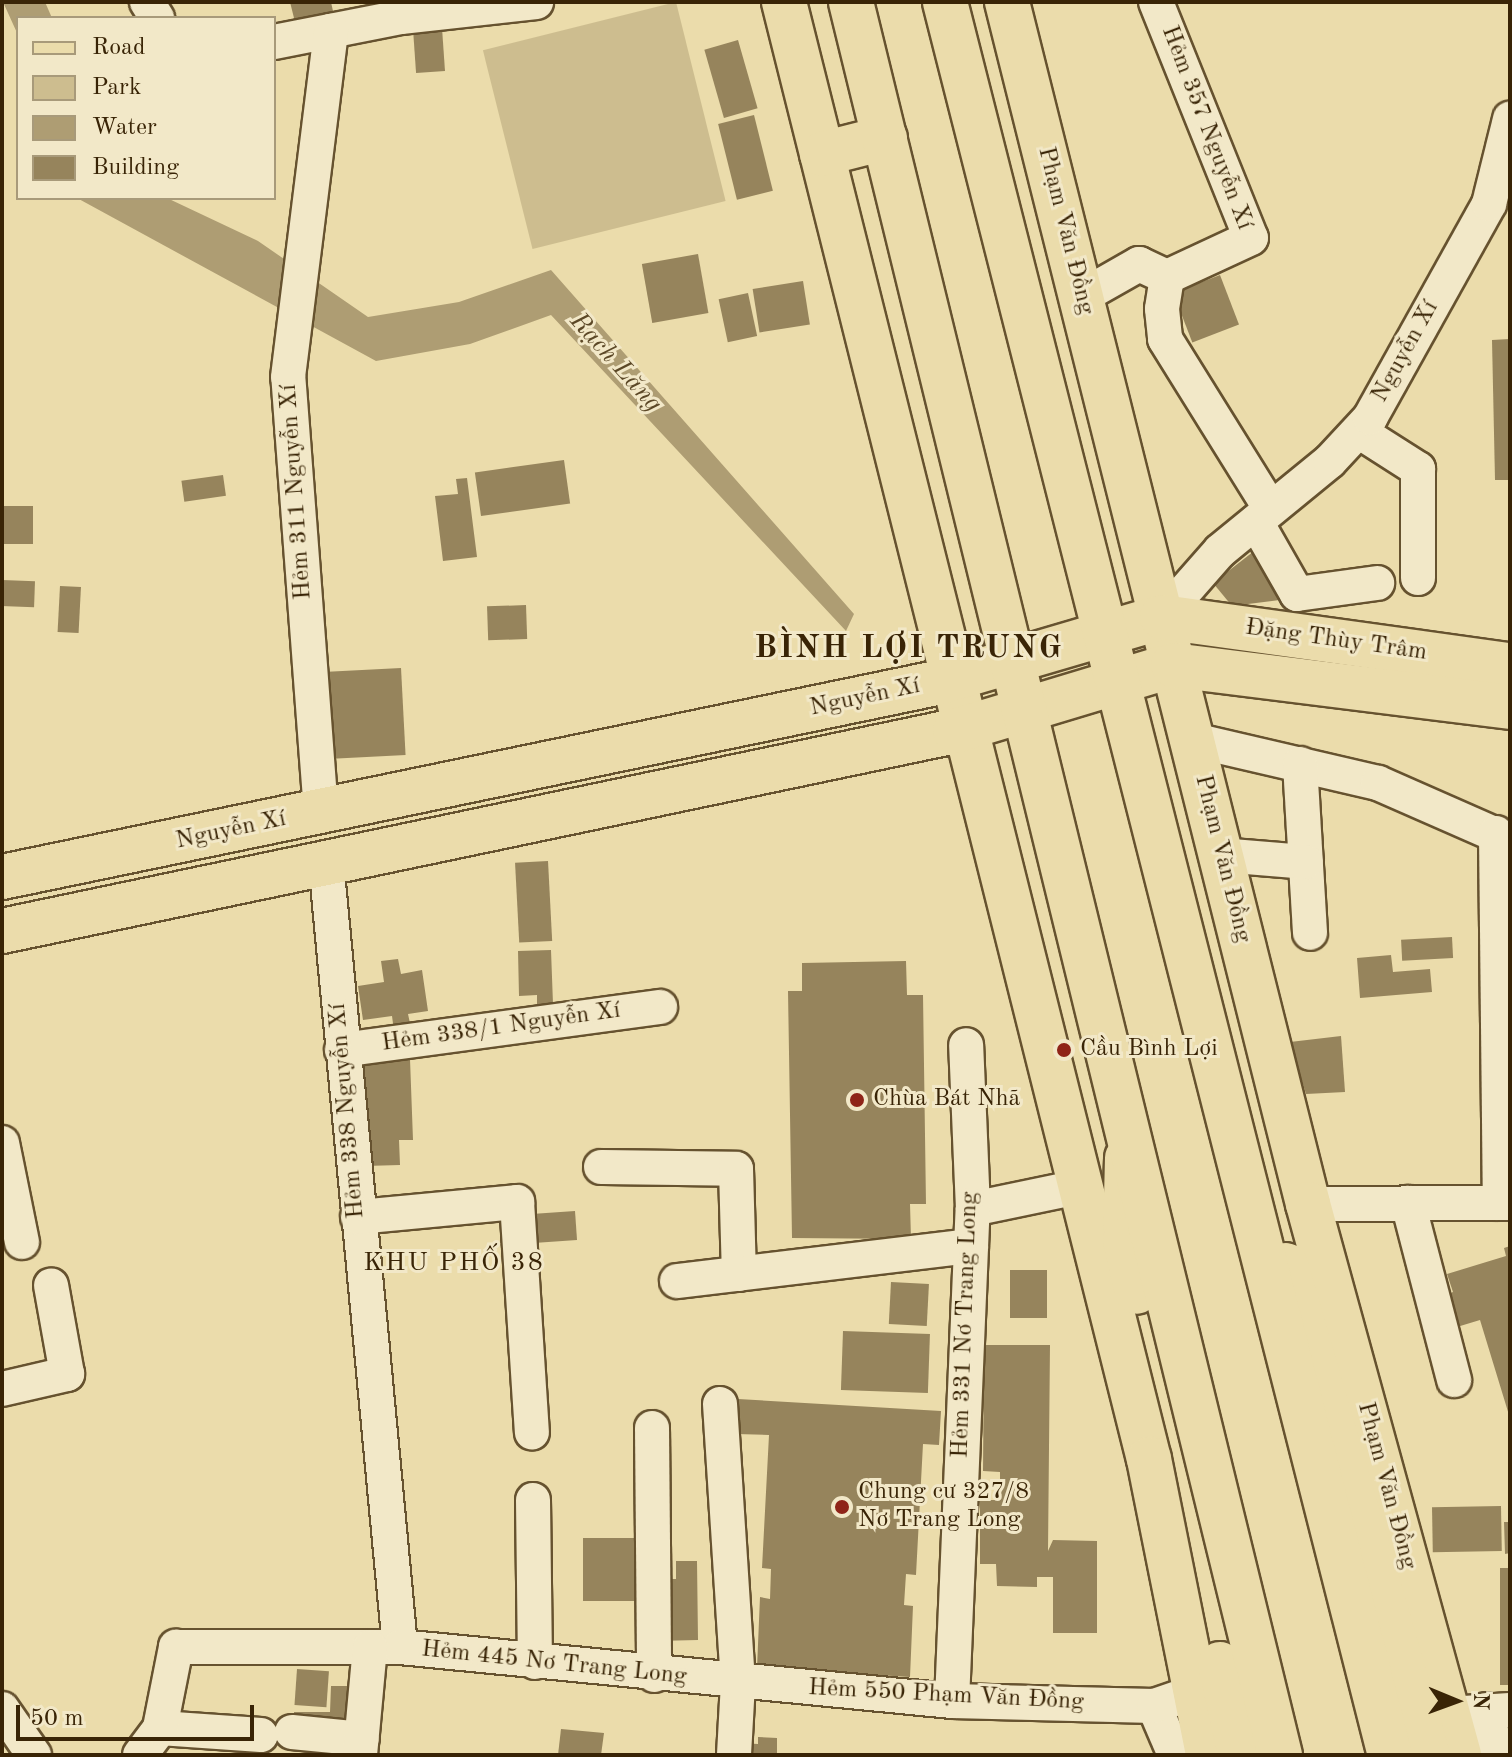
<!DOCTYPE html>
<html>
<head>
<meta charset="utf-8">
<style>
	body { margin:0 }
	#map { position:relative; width:1512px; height:1757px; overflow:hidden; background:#ebdcab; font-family:"Old Standard TT",serif }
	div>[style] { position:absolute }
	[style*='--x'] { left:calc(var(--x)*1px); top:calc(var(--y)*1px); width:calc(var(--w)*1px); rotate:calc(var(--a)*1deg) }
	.green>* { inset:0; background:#cdbd8f; transform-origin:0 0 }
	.water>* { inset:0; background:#ae9d73 }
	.building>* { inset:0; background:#96845c; transform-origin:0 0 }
	.roads { filter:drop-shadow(2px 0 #66522f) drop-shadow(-2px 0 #66522f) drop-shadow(0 2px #66522f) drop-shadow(0 -2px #66522f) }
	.minor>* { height:34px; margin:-17px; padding:0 17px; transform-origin:17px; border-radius:17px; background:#f2e8c8 }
	.major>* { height:44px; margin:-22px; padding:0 22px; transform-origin:22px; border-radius:22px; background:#ebdcab }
	.highway>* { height:44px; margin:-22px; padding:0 22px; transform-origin:22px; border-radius:22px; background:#ebdcab }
	.dots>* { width:22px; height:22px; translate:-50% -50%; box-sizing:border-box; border:4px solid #f2e8c8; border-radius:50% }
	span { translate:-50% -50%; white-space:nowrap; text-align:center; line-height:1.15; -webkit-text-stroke:6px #f2e8c8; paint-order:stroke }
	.street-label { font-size:24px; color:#392406 }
	.poi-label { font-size:24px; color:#392406 }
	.left { translate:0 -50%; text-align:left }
	.water-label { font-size:26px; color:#5c4827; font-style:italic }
	.neighbourhood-label { font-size:26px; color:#392406; letter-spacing:2px }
	.district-label { font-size:32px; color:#392406; font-weight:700; letter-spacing:2px }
	.frame { position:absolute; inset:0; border:4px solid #392406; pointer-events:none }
	.legend { position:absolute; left:16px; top:16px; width:260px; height:184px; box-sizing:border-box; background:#f2e8c8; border:2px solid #a89a7a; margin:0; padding:10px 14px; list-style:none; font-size:24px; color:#392406 }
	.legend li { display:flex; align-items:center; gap:16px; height:40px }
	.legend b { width:40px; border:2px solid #a89a7a }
	.north { position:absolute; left:1416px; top:1661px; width:80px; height:80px; -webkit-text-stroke:6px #f2e8c8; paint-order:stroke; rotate:91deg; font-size:22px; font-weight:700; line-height:32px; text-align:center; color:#392406 }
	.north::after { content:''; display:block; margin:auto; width:28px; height:36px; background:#392406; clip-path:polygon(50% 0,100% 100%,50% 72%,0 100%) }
	.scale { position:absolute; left:16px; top:1705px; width:238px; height:36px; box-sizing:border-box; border:4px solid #392406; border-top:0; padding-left:10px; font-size:24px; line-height:28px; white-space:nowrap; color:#392406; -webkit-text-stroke:6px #f2e8c8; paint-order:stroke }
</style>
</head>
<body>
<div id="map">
	<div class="green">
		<i style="left:676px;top:2px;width:205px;height:199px;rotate:76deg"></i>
	</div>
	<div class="water">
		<i style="clip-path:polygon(3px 2px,45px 2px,52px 18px,18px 18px,18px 35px)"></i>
		<i style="clip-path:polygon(77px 198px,167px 198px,258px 241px,368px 317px,459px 302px,551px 270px,854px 614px,846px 631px,551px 315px,470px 344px,376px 361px)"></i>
	</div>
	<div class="building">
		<i style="clip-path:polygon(290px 2px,331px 2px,336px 25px,298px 34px)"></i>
		<i style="left:442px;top:28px;width:43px;height:29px;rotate:86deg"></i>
		<i style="left:738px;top:40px;width:71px;height:35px;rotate:74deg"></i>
		<i style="left:754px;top:115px;width:78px;height:37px;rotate:76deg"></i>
		<i style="left:698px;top:254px;width:60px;height:57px;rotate:80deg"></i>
		<i style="left:1220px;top:275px;width:53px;height:50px;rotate:69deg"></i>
		<i style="left:803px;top:281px;width:44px;height:51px;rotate:81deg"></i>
		<i style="left:748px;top:293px;width:44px;height:30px;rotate:78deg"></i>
		<i style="clip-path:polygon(1510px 339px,1510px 480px,1495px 480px,1492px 340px)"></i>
		<i style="left:564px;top:460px;width:44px;height:90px;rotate:82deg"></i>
		<i style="left:223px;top:475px;width:21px;height:42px;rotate:82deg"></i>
		<i style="clip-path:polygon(467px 478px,477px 557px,443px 561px,435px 496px,458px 494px,456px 479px)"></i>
		<i style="left:2px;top:506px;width:31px;height:38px"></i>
		<i style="clip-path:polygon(1267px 541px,1295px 598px,1232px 606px,1213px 583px)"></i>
		<i style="left:2px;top:580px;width:33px;height:26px;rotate:2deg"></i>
		<i style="left:60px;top:586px;width:21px;height:46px;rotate:3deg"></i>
		<i style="left:526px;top:605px;width:34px;height:39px;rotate:88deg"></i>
		<i style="left:401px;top:668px;width:87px;height:83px;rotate:87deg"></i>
		<i style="left:548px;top:861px;width:80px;height:33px;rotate:87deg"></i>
		<i style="left:1452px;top:937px;width:21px;height:51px;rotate:87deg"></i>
		<i style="clip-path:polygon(551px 950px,553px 1004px,537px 1005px,537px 995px,519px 996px,518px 951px)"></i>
		<i style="clip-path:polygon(1391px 955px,1393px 972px,1430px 969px,1432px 992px,1360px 998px,1357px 958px)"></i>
		<i style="clip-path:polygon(398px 959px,401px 974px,422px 970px,428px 1011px,408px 1014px,411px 1028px,394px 1031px,392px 1016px,363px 1020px,358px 986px,384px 982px,381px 961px)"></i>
		<i style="clip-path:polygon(906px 961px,907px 995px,923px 995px,926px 1204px,910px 1204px,911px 1239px,792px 1238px,788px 991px,802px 991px,802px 963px)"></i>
		<i style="clip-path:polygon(1341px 1036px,1345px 1092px,1306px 1094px,1290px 1042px)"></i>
		<i style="clip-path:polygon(410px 1059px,413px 1140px,399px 1140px,400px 1165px,365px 1166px,362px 1060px)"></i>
		<i style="left:575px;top:1211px;width:29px;height:47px;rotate:86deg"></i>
		<i style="clip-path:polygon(1510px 1246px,1510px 1415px,1509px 1415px,1480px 1320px,1447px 1330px,1437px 1298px,1453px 1292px,1447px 1274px,1506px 1256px,1504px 1248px)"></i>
		<i style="left:1010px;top:1270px;width:37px;height:48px"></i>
		<i style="left:891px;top:1282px;width:38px;height:42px;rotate:3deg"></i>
		<i style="left:843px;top:1331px;width:87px;height:59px;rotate:2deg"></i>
		<i style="clip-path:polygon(984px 1345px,1050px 1345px,1048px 1551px,1053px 1540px,1097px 1541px,1097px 1633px,1053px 1633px,1053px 1577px,1037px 1577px,1037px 1587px,997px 1586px,996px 1564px,980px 1564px,980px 1500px,1000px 1500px,1000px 1472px,983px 1471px)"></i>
		<i style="clip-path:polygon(738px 1399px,941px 1411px,939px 1445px,923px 1444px,916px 1575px,906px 1574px,904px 1605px,913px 1606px,910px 1677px,757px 1668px,760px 1597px,770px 1599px,771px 1569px,762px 1568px,769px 1435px,736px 1434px)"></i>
		<i style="left:1501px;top:1506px;width:45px;height:69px;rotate:89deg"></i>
		<i style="clip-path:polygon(1504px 1522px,1510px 1522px,1510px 1553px,1505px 1554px)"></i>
		<i style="left:583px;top:1538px;width:59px;height:63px"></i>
		<i style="clip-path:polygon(676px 1561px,697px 1561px,698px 1640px,656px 1641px,655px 1579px,676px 1579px)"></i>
		<i style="left:1500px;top:1568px;width:10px;height:117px"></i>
		<i style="left:297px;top:1669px;width:32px;height:36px;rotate:4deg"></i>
		<i style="clip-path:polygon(331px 1686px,349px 1686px,348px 1737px,293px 1732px,294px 1712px,330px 1712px)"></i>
		<i style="clip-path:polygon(561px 1729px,604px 1733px,601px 1755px,558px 1755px)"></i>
		<i style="clip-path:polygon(758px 1737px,777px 1738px,777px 1755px,740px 1755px,741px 1743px,758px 1744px)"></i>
	</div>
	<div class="roads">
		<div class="minor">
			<i style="--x:147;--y:2;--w:19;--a:58"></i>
			<i style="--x:1156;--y:2;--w:254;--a:68.1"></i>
			<i style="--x:1251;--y:238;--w:93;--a:155.1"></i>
			<i style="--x:1167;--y:277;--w:32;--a:99"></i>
			<i style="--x:1162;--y:309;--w:30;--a:84"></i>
			<i style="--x:1165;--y:339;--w:200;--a:58.1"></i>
			<i style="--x:274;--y:42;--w:129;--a:-11.1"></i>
			<i style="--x:401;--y:17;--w:136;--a:-6.3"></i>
			<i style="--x:1081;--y:297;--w:67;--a:-29.6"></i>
			<i style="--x:1139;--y:264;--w:31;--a:25"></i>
			<i style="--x:1360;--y:432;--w:69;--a:32.5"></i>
			<i style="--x:1418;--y:469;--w:109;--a:90"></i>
			<i style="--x:1256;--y:522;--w:83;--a:60.3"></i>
			<i style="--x:1297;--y:594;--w:81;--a:-7.8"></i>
			<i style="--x:1162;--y:617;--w:88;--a:-48.7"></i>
			<i style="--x:1220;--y:551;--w:142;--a:-39.3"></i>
			<i style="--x:1330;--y:461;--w:59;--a:-47.1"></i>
			<i style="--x:1370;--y:418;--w:245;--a:-60.9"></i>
			<i style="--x:1489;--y:204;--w:88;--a:-76.1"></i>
			<i style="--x:1193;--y:740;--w:190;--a:13.1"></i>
			<i style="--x:1378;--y:783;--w:144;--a:23.7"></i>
			<i style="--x:1300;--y:764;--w:169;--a:86.6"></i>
			<i style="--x:321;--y:812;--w:436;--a:-94.3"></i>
			<i style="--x:288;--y:377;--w:349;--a:-82.9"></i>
			<i style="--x:1496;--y:833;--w:370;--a:89.4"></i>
			<i style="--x:1221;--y:855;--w:85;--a:4.7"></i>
			<i style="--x:326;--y:862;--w:788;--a:84.61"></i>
			<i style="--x:342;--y:1050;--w:321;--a:-7.7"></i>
			<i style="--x:2;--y:1143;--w:101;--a:78.6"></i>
			<i style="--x:601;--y:1167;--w:135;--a:0.8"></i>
			<i style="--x:736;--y:1169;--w:105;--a:88.4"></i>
			<i style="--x:1408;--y:1203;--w:183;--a:75.4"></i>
			<i style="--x:1308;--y:1204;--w:202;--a:-0.3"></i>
			<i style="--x:973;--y:1209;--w:112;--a:-11.8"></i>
			<i style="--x:358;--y:1217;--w:160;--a:-5.4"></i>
			<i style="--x:517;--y:1202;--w:231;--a:86.3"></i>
			<i style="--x:677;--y:1281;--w:296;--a:-6.8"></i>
			<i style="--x:2;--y:1389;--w:67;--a:-13"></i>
			<i style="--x:67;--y:1374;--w:90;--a:-100.2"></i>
			<i style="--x:720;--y:1404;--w:280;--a:86.3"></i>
			<i style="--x:738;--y:1683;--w:72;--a:93.2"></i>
			<i style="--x:652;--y:1428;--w:247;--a:89.5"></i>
			<i style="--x:533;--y:1500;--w:162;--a:89.3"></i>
			<i style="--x:952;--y:1701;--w:492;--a:-87.6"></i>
			<i style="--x:973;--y:1209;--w:164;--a:-92.4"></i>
			<i style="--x:1154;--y:1706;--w:53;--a:66.8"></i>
			<i style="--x:2;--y:1709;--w:56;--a:55.2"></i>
			<i style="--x:1486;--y:1710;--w:46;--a:76.3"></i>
			<i style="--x:1449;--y:1714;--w:61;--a:-3.8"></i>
			<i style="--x:160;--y:1728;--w:101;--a:4"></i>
			<i style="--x:292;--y:1732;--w:70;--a:5.7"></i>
			<i style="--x:140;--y:1755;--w:34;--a:-53"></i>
			<i style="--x:160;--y:1728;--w:83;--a:-78.8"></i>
			<i style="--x:176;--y:1647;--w:224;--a:0"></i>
			<i style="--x:400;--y:1647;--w:555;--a:5.59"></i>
			<i style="--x:952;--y:1701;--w:202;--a:1.4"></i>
			<i style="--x:1154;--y:1706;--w:43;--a:-18.9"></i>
			<i style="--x:360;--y:1755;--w:108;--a:-84.7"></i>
		</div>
		<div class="major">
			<i style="--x:784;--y:2;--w:1502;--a:75.94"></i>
			<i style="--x:1149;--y:1459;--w:302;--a:78.7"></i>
			<i style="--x:1007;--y:2;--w:1239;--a:75.94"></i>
			<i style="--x:1308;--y:1204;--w:571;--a:74.67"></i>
			<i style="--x:822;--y:154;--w:65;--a:-14.3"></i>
			<i style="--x:2;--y:877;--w:959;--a:-11.73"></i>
			<i style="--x:941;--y:682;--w:230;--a:-16.4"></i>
			<i style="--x:1162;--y:617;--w:351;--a:7.9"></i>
			<i style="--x:2;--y:931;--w:974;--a:-11.85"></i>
			<i style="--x:955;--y:731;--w:228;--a:-16.8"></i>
			<i style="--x:1173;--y:665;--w:340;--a:7.1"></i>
			<i style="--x:1127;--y:1158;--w:82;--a:91.4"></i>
			<i style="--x:1125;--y:1240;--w:53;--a:77"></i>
			<i style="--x:1286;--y:1265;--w:510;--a:73.84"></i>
			<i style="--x:1220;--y:1664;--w:93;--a:77.6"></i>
		</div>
		<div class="highway">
			<i style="--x:851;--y:2;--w:1805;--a:76.25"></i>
			<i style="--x:945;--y:2;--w:1809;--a:75.76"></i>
		</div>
	</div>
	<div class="dots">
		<i style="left:1064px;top:1050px;background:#8f2418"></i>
		<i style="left:857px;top:1100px;background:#8f2418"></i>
		<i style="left:842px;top:1507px;background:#8f2418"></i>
	</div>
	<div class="street-label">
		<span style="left:1206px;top:128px;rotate:69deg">Hẻm 357 Nguyễn Xí</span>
		<span style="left:1065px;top:231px;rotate:76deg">Phạm Văn Đồng</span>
		<span style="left:1406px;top:352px;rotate:-61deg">Nguyễn Xí</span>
		<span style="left:297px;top:492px;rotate:-94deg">Hẻm 311 Nguyễn Xí</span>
		<span style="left:1336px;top:641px;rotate:8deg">Đặng Thùy Trâm</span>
		<span style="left:865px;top:698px;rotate:-12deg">Nguyễn Xí</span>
		<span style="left:231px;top:831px;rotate:-12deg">Nguyễn Xí</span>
		<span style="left:1222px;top:859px;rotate:76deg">Phạm Văn Đồng</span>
		<span style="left:501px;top:1028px;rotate:-8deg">Hẻm 338/1 Nguyễn Xí</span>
		<span style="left:348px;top:1111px;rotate:-95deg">Hẻm 338 Nguyễn Xí</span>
		<span style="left:966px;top:1325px;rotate:-88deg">Hẻm 331 Nơ Trang Long</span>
		<span style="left:1386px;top:1486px;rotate:75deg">Phạm Văn Đồng</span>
		<span style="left:554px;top:1664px;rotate:6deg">Hẻm 445 Nơ Trang Long</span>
		<span style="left:946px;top:1696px;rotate:3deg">Hẻm 550 Phạm Văn Đồng</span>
	</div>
	<div class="poi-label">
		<span class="left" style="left:1080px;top:1050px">Cầu Bình Lợi</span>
		<span class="left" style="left:873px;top:1100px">Chùa Bát Nhã</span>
		<span class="left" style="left:858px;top:1507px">Chung cư 327/8<br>Nơ Trang Long</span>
	</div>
	<div class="water-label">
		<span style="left:615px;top:363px;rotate:48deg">Rạch Lăng</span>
	</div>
	<div class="neighbourhood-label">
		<span style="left:454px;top:1264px">KHU PHỐ 38</span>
	</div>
	<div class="district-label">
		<span style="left:909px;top:649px">BÌNH LỢI TRUNG</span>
	</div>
	<div class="frame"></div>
	<ul class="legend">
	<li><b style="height:10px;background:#ebdcab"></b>Road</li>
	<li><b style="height:22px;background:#cdbd8f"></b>Park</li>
	<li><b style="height:22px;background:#ae9d73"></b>Water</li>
	<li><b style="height:22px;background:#96845c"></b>Building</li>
	</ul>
	<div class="north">N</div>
	<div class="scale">50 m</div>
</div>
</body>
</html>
